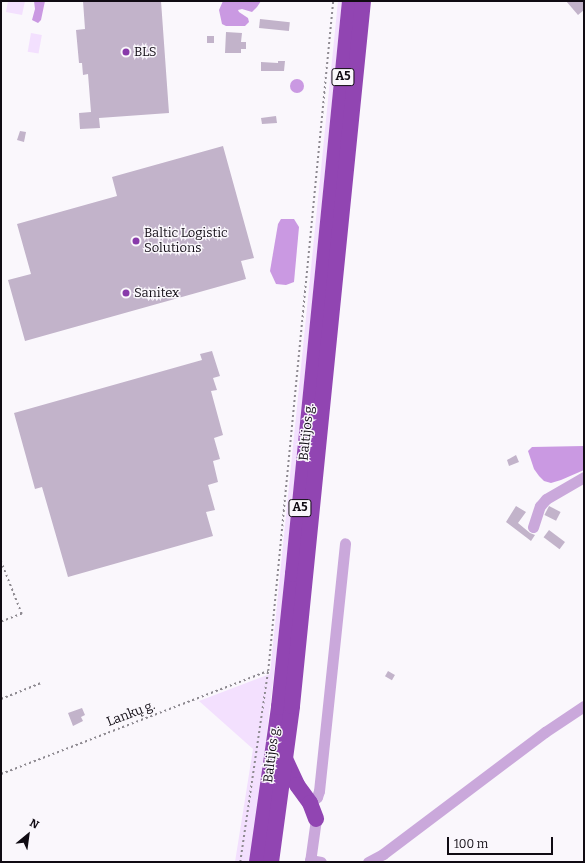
<!DOCTYPE html>
<html>
<head>
<meta charset="utf-8">
<style>
	body { margin:0 }
	#map { position:relative; width:585px; height:863px; overflow:hidden; background:#faf7fc; font-family:Bitter,serif }
	div>[style] { position:absolute }
	[style*='--x'] { left:calc(var(--x)*1px); top:calc(var(--y)*1px); width:calc(var(--w)*1px); rotate:calc(var(--a)*1deg) }
	.green>* { inset:0; background:#f3e0fe; transform-origin:0 0 }
	.water>* { inset:0; background:#ca99e2 }
	.round { border-radius:50% }
	.building>* { inset:0; background:#c2b3ca; transform-origin:0 0 }
	.path>* { height:1.5px; margin-top:-0.75px; transform-origin:0; background:repeating-linear-gradient(90deg,#8e8a91 0 2px,transparent 0 5px) }
	.minor>* { height:11px; margin:-5.5px; padding:0 5.5px; transform-origin:5.5px; border-radius:5.5px; background:#caa8db }
	.highway>* { height:16px; margin:-8px; padding:0 8px; transform-origin:8px; border-radius:8px; background:#9145b2 }
	.dots>* { width:11px; height:11px; translate:-50% -50%; box-sizing:border-box; border:2px solid #faf7fc; border-radius:50% }
	span { translate:-50% -50%; white-space:nowrap; text-align:center; line-height:1.15; -webkit-text-stroke:3px #faf7fc; paint-order:stroke }
	.shield-label span { padding:1px 3px; background:#faf7fc; border:1px solid; border-radius:3px; -webkit-text-stroke-width:0 }
	.shield-label { font-size:12px; color:#100b13; font-weight:700 }
	.poi-label { font-size:13px; color:#100b13 }
	.left { translate:0 -50%; text-align:left }
	.street-label { font-size:13px; color:#100b13 }
	.frame { position:absolute; inset:0; border:2px solid #100b13; pointer-events:none }
	.north { position:absolute; left:8px; top:815px; width:40px; height:40px; -webkit-text-stroke:3px #faf7fc; paint-order:stroke; rotate:29deg; font-size:11px; font-weight:700; line-height:16px; text-align:center; color:#100b13 }
	.north::after { content:''; display:block; margin:auto; width:14px; height:18px; background:#100b13; clip-path:polygon(50% 0,100% 100%,50% 72%,0 100%) }
	.scale { position:absolute; left:447px; top:837px; width:106px; height:18px; box-sizing:border-box; border:2px solid #100b13; border-top:0; padding-left:5px; font-size:12px; line-height:14px; white-space:nowrap; color:#100b13; -webkit-text-stroke:3px #faf7fc; paint-order:stroke }
</style>
</head>
<body>
<div id="map">
	<div class="green">
		<i style="clip-path:polygon(8px 1px,25px 1px,22px 15px,6px 12px)"></i>
		<i style="clip-path:polygon(338px 1px,342px 1px,282px 609px,251px 862px,235px 862px,253px 749px,199px 701px,270px 674px)"></i>
		<i style="left:31px;top:33px;width:11px;height:19px;rotate:10deg"></i>
	</div>
	<div class="water">
		<i style="clip-path:polygon(34px 1px,45px 1px,41px 20px,38px 23px,32px 20px,35px 9px)"></i>
		<i style="clip-path:polygon(223px 1px,261px 1px,257px 7px,252px 12px,242px 9px,238px 10px,239px 12px,248px 18px,249px 22px,245px 26px,226px 26px,222px 24px,219px 10px)"></i>
		<i class="round" style="left:290px;top:79px;width:14px;height:14px"></i>
		<i style="clip-path:polygon(281px 219px,294px 219px,299px 227px,294px 282px,286px 285px,276px 284px,270px 271px,278px 224px)"></i>
		<i style="clip-path:polygon(584px 446px,584px 470px,561px 480px,551px 483px,544px 481px,539px 476px,534px 469px,528px 451px,532px 447px)"></i>
	</div>
	<div class="building">
		<i style="clip-path:polygon(83px 1px,161px 1px,169px 113px,99px 118px,100px 128px,80px 129px,79px 113px,91px 112px,88px 74px,83px 75px,82px 63px,79px 63px,76px 30px,85px 29px)"></i>
		<i style="clip-path:polygon(566px 1px,584px 1px,584px 10px,578px 15px)"></i>
		<i style="left:260px;top:19px;width:30px;height:9px;rotate:6deg"></i>
		<i style="clip-path:polygon(226px 32px,242px 33px,241px 42px,246px 42px,246px 49px,241px 49px,241px 53px,225px 53px)"></i>
		<i style="left:207px;top:36px;width:7px;height:7px"></i>
		<i style="clip-path:polygon(278px 61px,285px 61px,284px 71px,261px 71px,261px 62px,278px 63px)"></i>
		<i style="clip-path:polygon(276px 116px,277px 123px,262px 124px,261px 118px)"></i>
		<i style="clip-path:polygon(20px 131px,26px 132px,24px 142px,17px 140px)"></i>
		<i style="clip-path:polygon(223px 146px,254px 258px,241px 261px,246px 279px,25px 341px,8px 280px,31px 274px,17px 224px,117px 196px,112px 177px)"></i>
		<i style="clip-path:polygon(212px 351px,220px 376px,213px 378px,217px 390px,211px 391px,223px 435px,214px 438px,220px 459px,213px 461px,218px 482px,208px 485px,215px 510px,206px 512px,213px 536px,68px 577px,42px 487px,35px 489px,14px 413px,202px 360px,200px 354px)"></i>
		<i style="clip-path:polygon(516px 455px,519px 462px,509px 466px,507px 460px)"></i>
		<i style="clip-path:polygon(516px 506px,526px 512px,518px 523px,530px 533px,535px 535px,531px 541px,506px 522px)"></i>
		<i style="left:549px;top:506px;width:13px;height:10px;rotate:27deg"></i>
		<i style="left:549px;top:530px;width:20px;height:9px;rotate:37deg"></i>
		<i style="left:388px;top:671px;width:8px;height:6px;rotate:30deg"></i>
		<i style="clip-path:polygon(82px 708px,85px 715px,81px 717px,83px 721px,73px 726px,68px 713px)"></i>
	</div>
	<div class="path">
		<i style="--x:1;--y:561;--w:57;--a:68.4"></i>
		<i style="--x:22;--y:614;--w:22;--a:159"></i>
		<i style="--x:1;--y:699;--w:43;--a:-21.8"></i>
		<i style="--x:1;--y:774;--w:286;--a:-21.1"></i>
		<i style="--x:240;--y:862;--w:193;--a:-81.7"></i>
		<i style="--x:268;--y:671;--w:673;--a:-84.46"></i>
	</div>
	<div class="minor">
		<i style="--x:533;--y:527;--w:22;--a:-72"></i>
		<i style="--x:540;--y:506;--w:9;--a:-49"></i>
		<i style="--x:546;--y:499;--w:44;--a:-30.1"></i>
		<i style="--x:310;--y:803;--w:9;--a:-41"></i>
		<i style="--x:317;--y:797;--w:6;--a:-72"></i>
		<i style="--x:319;--y:791;--w:249;--a:-84"></i>
		<i style="--x:310;--y:860;--w:11;--a:10"></i>
		<i style="--x:310;--y:862;--w:43;--a:-82.1"></i>
		<i style="--x:368;--y:862;--w:17;--a:-28"></i>
		<i style="--x:383;--y:854;--w:203;--a:-37"></i>
		<i style="--x:545;--y:732;--w:47;--a:-33.7"></i>
	</div>
	<div class="highway">
		<i style="--x:286;--y:761;--w:26;--a:65"></i>
		<i style="--x:297;--y:785;--w:22;--a:54"></i>
		<i style="--x:310;--y:803;--w:17;--a:69"></i>
		<i style="--x:257;--y:862;--w:157;--a:-81.9"></i>
		<i style="--x:279;--y:707;--w:134;--a:-84"></i>
		<i style="--x:293;--y:574;--w:576;--a:-84.32"></i>
		<i style="--x:271;--y:862;--w:157;--a:-82.3"></i>
		<i style="--x:292;--y:706;--w:709;--a:-84.25"></i>
	</div>
	<div class="dots">
		<i style="left:126px;top:52px;background:#883aaa"></i>
		<i style="left:136px;top:241px;background:#883aaa"></i>
		<i style="left:126px;top:293px;background:#883aaa"></i>
	</div>
	<div class="shield-label">
		<span style="left:343px;top:77px">A5</span>
		<span style="left:300px;top:508px">A5</span>
	</div>
	<div class="poi-label">
		<span class="left" style="left:134px;top:52px">BLS</span>
		<span class="left" style="left:144px;top:241px">Baltic Logistic<br>Solutions</span>
		<span class="left" style="left:134px;top:293px">Sanitex</span>
	</div>
	<div class="street-label">
		<span style="left:307px;top:432px;rotate:-84deg">Baltijos g.</span>
		<span style="left:131px;top:714px;rotate:-21deg">Lankų g.</span>
		<span style="left:272px;top:754px;rotate:-83deg">Baltijos g.</span>
	</div>
	<div class="frame"></div>
	<div class="north">N</div>
	<div class="scale">100 m</div>
</div>
</body>
</html>
